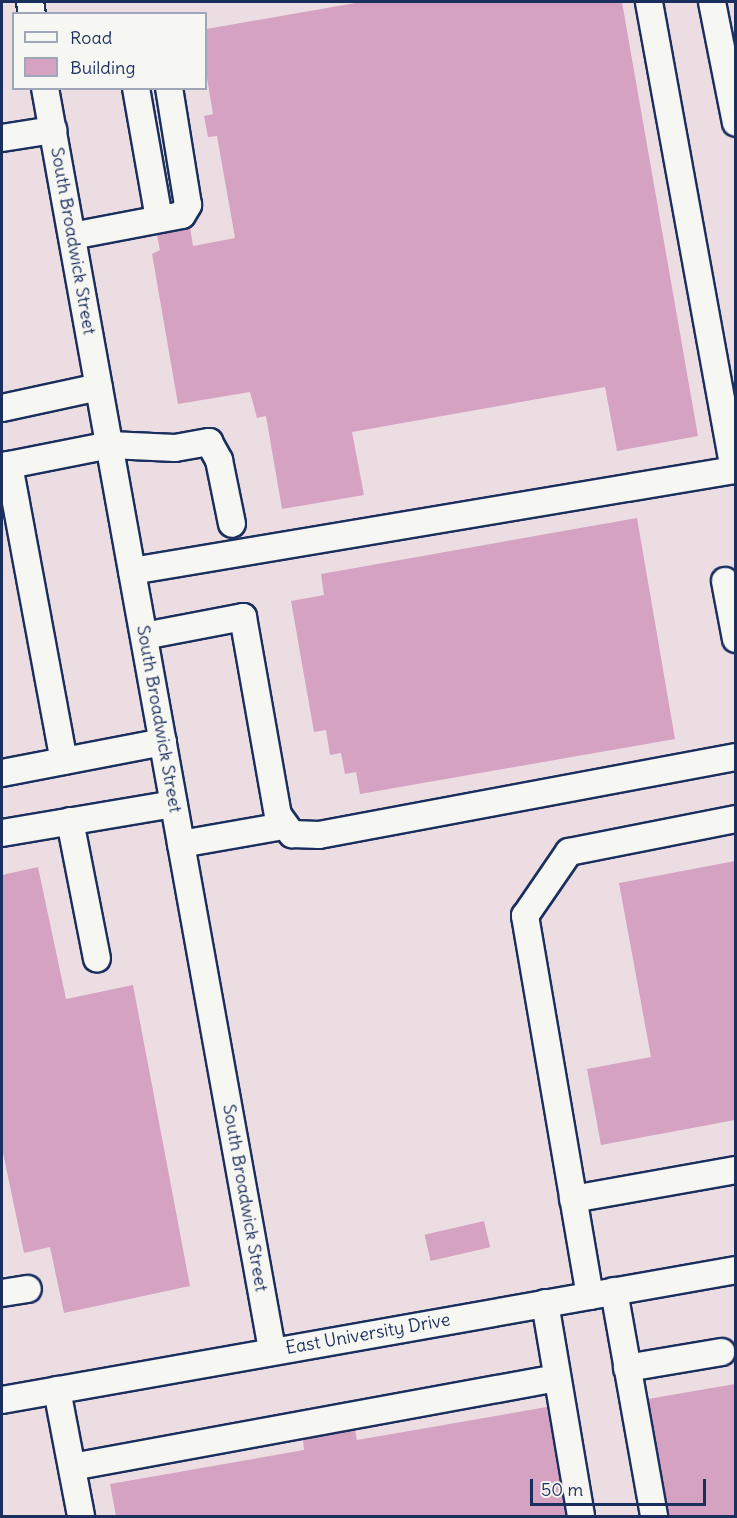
<!DOCTYPE html>
<html>
<head>
<meta charset="utf-8">
<style>
	body { margin:0 }
	#map { position:relative; width:737px; height:1518px; overflow:hidden; background:#f6f6f2; font-family:Delius,sans-serif }
	div>[style] { position:absolute }
	[style*='--x'] { left:calc(var(--x)*1px); top:calc(var(--y)*1px); width:calc(var(--w)*1px); rotate:calc(var(--a)*1deg) }
	.built>* { inset:0; background:#ecdde3 }
	.building>* { inset:0; background:#d5a3c1; transform-origin:0 0 }
	.roads { filter:drop-shadow(2px 0 #1b2f5e) drop-shadow(-2px 0 #1b2f5e) drop-shadow(0 2px #1b2f5e) drop-shadow(0 -2px #1b2f5e) }
	.minor>* { height:26px; margin:-13px; padding:0 13px; transform-origin:13px; border-radius:13px; background:#f6f6f2 }
	span { translate:-50% -50%; white-space:nowrap; text-align:center; line-height:1.15; -webkit-text-stroke:6px #f6f6f2; paint-order:stroke }
	.street-label { font-size:18px; color:#1b2f5e }
	.frame { position:absolute; inset:0; border:3px solid #1b2f5e; pointer-events:none }
	.legend { position:absolute; left:12px; top:12px; width:195px; height:78px; box-sizing:border-box; background:#f6f6f2; border:2px solid #9ea6b7; margin:0; padding:8px 10px; list-style:none; font-size:18px; color:#1b2f5e }
	.legend li { display:flex; align-items:center; gap:12px; height:30px }
	.legend b { width:30px; border:2px solid #9ea6b7 }
	.scale { position:absolute; left:530px; top:1479px; width:176px; height:27px; box-sizing:border-box; border:3px solid #1b2f5e; border-top:0; padding-left:8px; font-size:18px; line-height:21px; white-space:nowrap; color:#1b2f5e; -webkit-text-stroke:4px #f6f6f2; paint-order:stroke }
</style>
</head>
<body>
<div id="map">
	<div class="built">
		<i style="clip-path:polygon(evenodd,2px 2px,735px 2px,735px 1516px,2px 1516px,2px 2px,14px 14px,206px 14px,206px 88px,14px 88px,14px 14px)"></i>
	</div>
	<div class="building">
		<i style="clip-path:polygon(361px 2px,622px 2px,698px 436px,617px 451px,605px 387px,352px 432px,364px 495px,282px 509px,266px 416px,257px 418px,250px 392px,178px 404px,152px 254px,160px 250px,157px 235px,190px 227px,193px 246px,235px 238px,217px 136px,208px 137px,204px 116px,213px 114px,206px 72px,206px 29px)"></i>
		<i style="clip-path:polygon(637px 518px,675px 739px,360px 794px,356px 772px,345px 774px,341px 753px,330px 755px,326px 730px,314px 732px,291px 601px,324px 595px,321px 574px)"></i>
		<i style="clip-path:polygon(735px 861px,735px 1120px,601px 1145px,587px 1069px,651px 1057px,619px 883px)"></i>
		<i style="clip-path:polygon(38px 867px,66px 999px,133px 985px,190px 1286px,64px 1313px,50px 1247px,24px 1253px,2px 1148px,2px 875px)"></i>
		<i style="left:484px;top:1221px;width:27px;height:61px;rotate:77deg"></i>
		<i style="clip-path:polygon(735px 1384px,735px 1516px,669px 1516px,648px 1399px)"></i>
		<i style="clip-path:polygon(547px 1407px,566px 1516px,116px 1516px,110px 1484px,304px 1450px,303px 1440px,355px 1430px,357px 1440px)"></i>
	</div>
	<div class="roads">
		<div class="minor">
			<i style="--x:30;--y:2;--w:12;--a:81"></i>
			<i style="--x:712;--y:2;--w:123;--a:78.8"></i>
			<i style="--x:45;--y:88;--w:1282;--a:79.8"></i>
			<i style="--x:136;--y:88;--w:133;--a:80"></i>
			<i style="--x:2;--y:138;--w:52;--a:-8.9"></i>
			<i style="--x:72;--y:236;--w:112;--a:-10.8"></i>
			<i style="--x:182;--y:215;--w:12;--a:-59"></i>
			<i style="--x:188;--y:205;--w:119;--a:-99.2"></i>
			<i style="--x:2;--y:408;--w:99;--a:-12.2"></i>
			<i style="--x:9;--y:465;--w:103;--a:-11.2"></i>
			<i style="--x:110;--y:445;--w:65;--a:2.6"></i>
			<i style="--x:175;--y:448;--w:35;--a:-10"></i>
			<i style="--x:209;--y:442;--w:21;--a:61"></i>
			<i style="--x:219;--y:460;--w:65;--a:78.5"></i>
			<i style="--x:2;--y:466;--w:7;--a:-8"></i>
			<i style="--x:9;--y:465;--w:301;--a:79.5"></i>
			<i style="--x:132;--y:571;--w:610;--a:-9.52"></i>
			<i style="--x:734;--y:470;--w:476;--a:-100.3"></i>
			<i style="--x:725;--y:581;--w:59;--a:79.3"></i>
			<i style="--x:144;--y:636;--w:101;--a:-10.9"></i>
			<i style="--x:243;--y:617;--w:201;--a:80"></i>
			<i style="--x:278;--y:815;--w:24;--a:54"></i>
			<i style="--x:292;--y:834;--w:27;--a:2"></i>
			<i style="--x:319;--y:835;--w:424;--a:-10.6"></i>
			<i style="--x:2;--y:773;--w:164;--a:-10.9"></i>
			<i style="--x:70;--y:821;--w:140;--a:78.9"></i>
			<i style="--x:2;--y:833;--w:174;--a:-9.6"></i>
			<i style="--x:181;--y:844;--w:104;--a:-10"></i>
			<i style="--x:573;--y:1199;--w:166;--a:-10.1"></i>
			<i style="--x:614;--y:1291;--w:229;--a:79.9"></i>
			<i style="--x:2;--y:1293;--w:26;--a:-9"></i>
			<i style="--x:590;--y:1296;--w:386;--a:-99.7"></i>
			<i style="--x:525;--y:916;--w:78;--a:-55.5"></i>
			<i style="--x:569;--y:852;--w:170;--a:-11.2"></i>
			<i style="--x:545;--y:1303;--w:216;--a:80.4"></i>
			<i style="--x:627;--y:1368;--w:96;--a:-9.6"></i>
			<i style="--x:57;--y:1390;--w:128;--a:79.2"></i>
			<i style="--x:2;--y:1400;--w:745;--a:-10.04"></i>
			<i style="--x:72;--y:1467;--w:493;--a:-10.4"></i>
		</div>
	</div>
	<div class="street-label">
		<span style="left:73px;top:241px;rotate:80deg">South Broadwick Street</span>
		<span style="left:159px;top:719px;rotate:80deg">South Broadwick Street</span>
		<span style="left:245px;top:1198px;rotate:80deg">South Broadwick Street</span>
		<span style="left:368px;top:1334px;rotate:-10deg">East University Drive</span>
	</div>
	<div class="frame"></div>
	<ul class="legend">
	<li><b style="height:8px;background:#f6f6f2"></b>Road</li>
	<li><b style="height:16px;background:#d5a3c1"></b>Building</li>
	</ul>
	<div class="scale">50 m</div>
</div>
</body>
</html>
